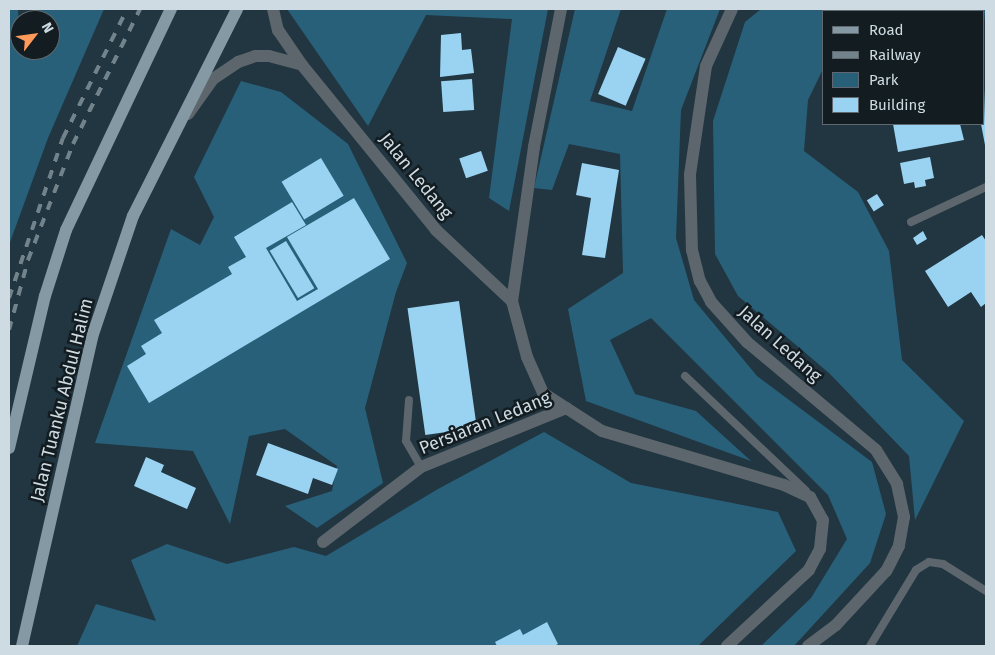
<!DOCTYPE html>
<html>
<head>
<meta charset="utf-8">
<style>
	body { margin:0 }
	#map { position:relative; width:995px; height:655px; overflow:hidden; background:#213641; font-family:"Fira Sans",sans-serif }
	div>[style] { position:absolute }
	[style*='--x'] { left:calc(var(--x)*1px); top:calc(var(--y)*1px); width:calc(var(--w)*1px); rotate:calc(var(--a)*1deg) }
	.green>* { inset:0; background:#28607a }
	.building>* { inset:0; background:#9ad3f2; transform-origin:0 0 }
	.service>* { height:8px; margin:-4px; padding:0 4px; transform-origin:4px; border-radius:4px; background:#5d666c }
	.minor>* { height:12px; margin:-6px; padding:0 6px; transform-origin:6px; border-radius:6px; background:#5d666c }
	.primary>* { height:12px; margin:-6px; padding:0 6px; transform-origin:6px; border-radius:6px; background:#8599a4 }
	.rail>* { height:4px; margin-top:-2px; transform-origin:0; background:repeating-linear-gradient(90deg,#72838c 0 9px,transparent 0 18px) }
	span { translate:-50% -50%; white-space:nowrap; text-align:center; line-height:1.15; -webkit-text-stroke:5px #131c21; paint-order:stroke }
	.street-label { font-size:18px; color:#cedbe2 }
	.frame { position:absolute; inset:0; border:10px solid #cedbe2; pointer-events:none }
	.legend { position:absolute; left:822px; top:10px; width:162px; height:115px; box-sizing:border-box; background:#131c21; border:1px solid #5e686e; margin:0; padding:6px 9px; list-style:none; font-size:15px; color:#cedbe2 }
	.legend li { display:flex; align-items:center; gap:10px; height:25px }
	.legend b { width:25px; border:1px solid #5e686e }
	.north { position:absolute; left:10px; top:10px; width:50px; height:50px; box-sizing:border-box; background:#131c21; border:1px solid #5e686e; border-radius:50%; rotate:60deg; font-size:14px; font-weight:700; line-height:20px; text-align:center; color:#cedbe2 }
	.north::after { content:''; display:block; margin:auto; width:18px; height:22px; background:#ff9b5a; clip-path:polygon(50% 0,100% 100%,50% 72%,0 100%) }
</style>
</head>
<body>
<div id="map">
	<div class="green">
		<i style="clip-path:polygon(9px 9px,18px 9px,20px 50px,50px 50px,50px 20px,23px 20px,39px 9px,104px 9px,48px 138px,9px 245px)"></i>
		<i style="clip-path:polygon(287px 9px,548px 9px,509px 211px,489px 198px,512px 19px,426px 15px,368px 126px)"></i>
		<i style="clip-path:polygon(575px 9px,621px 9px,590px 101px,632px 111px,667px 9px,720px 9px,681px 110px,676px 238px,694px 300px,757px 376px,872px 462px,886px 514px,870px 563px,794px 646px,761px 646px,811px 598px,847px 539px,828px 495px,651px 318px,610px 340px,635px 394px,696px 411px,751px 461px,586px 401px,568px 309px,623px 273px,620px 154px,569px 144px,552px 190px,534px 188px)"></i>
		<i style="clip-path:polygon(761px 9px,986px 9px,986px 34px,984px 11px,824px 11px,824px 67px,808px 100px,804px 151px,858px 192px,889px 251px,902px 360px,964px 421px,915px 520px,909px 456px,829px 373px,738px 296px,715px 254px,713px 121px,745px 22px)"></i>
		<i style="clip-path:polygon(241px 81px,281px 92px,348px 144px,407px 263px,396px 292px,365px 408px,383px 483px,317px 528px,285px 506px,332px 491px,337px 466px,285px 429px,249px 436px,230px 524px,193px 451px,95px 443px,171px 229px,200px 245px,214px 217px,194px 177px)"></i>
		<i style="clip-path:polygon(544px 432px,631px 483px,778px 512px,796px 551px,698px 646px,77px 646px,96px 604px,156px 621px,131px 560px,167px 544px,227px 564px,294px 547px,326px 556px,438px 489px)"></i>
	</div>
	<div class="building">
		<i style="clip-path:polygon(461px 33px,462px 50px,471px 49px,474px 73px,440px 77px,441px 35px)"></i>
		<i style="left:618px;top:47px;width:30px;height:51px;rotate:23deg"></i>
		<i style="clip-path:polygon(986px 53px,986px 145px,985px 145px,981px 124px,984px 124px)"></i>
		<i style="left:472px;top:79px;width:31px;height:31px;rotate:86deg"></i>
		<i style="clip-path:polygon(893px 124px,960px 124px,964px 140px,898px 152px)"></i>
		<i style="left:481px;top:151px;width:21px;height:23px;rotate:71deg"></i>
		<i style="clip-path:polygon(930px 157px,934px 178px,925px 180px,926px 186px,915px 188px,914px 182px,904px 184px,900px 163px)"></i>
		<i style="left:321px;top:158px;width:44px;height:46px;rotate:59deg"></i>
		<i style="clip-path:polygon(582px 163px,619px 170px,605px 258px,582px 255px,591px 198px,576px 195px)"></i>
		<i style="left:877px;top:194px;width:13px;height:12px;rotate:58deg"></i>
		<i style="clip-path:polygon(354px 198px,390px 259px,149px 403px,127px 366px,146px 354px,141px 346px,162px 333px,154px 320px,232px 274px,228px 267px,246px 257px,234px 237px,292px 202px,306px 225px,266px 248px,297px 301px,318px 289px,287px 237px)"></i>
		<i style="clip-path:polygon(923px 231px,927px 239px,917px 245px,913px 238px)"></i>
		<i style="clip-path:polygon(982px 235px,986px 241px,986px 303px,981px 307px,971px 292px,948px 307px,925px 271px)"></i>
		<i style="left:286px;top:241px;width:55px;height:19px;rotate:59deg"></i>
		<i style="left:459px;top:301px;width:128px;height:52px;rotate:82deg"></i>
		<i style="clip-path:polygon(268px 443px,338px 469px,332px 485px,313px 478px,308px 494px,256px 475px)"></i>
		<i style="clip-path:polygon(146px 457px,164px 465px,161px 472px,196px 488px,187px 509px,134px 486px)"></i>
		<i style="clip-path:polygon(547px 622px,558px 644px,554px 646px,497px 646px,495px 642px,520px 629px,523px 635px)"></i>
	</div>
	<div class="service">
		<i style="--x:911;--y:222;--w:83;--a:-25"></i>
		<i style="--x:685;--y:376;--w:167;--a:43.5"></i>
		<i style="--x:409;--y:400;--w:41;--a:94.2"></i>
		<i style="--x:406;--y:441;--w:30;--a:60"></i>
		<i style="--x:870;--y:646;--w:89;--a:-58.8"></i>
		<i style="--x:916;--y:570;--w:15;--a:-32"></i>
		<i style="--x:929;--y:562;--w:14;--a:8"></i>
		<i style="--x:943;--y:564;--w:51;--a:32.1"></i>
	</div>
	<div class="minor">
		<i style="--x:273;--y:9;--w:22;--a:77"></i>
		<i style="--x:278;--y:30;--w:42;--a:55.6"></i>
		<i style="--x:302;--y:65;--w:213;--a:50.9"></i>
		<i style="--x:436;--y:230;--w:104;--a:43.1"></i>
		<i style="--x:561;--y:9;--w:141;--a:101.1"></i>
		<i style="--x:534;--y:147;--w:156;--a:98.1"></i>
		<i style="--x:512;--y:301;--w:58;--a:75"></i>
		<i style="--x:527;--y:357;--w:39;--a:66"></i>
		<i style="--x:543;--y:393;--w:70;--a:32.8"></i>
		<i style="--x:602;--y:431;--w:190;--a:16.5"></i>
		<i style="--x:784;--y:485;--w:29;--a:25"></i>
		<i style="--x:810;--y:497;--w:26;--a:61"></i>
		<i style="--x:823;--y:520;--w:29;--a:96"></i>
		<i style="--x:820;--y:549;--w:24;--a:118"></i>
		<i style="--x:809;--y:570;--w:112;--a:137.2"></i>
		<i style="--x:732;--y:9;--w:63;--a:114.5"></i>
		<i style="--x:706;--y:66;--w:110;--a:98.4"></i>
		<i style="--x:690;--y:175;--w:75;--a:88.5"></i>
		<i style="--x:692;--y:250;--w:32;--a:76"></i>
		<i style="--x:700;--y:281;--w:24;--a:62"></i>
		<i style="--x:711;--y:302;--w:54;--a:48"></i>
		<i style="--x:747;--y:342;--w:168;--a:39.9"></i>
		<i style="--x:876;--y:450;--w:40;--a:58"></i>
		<i style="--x:897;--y:484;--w:34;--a:78"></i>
		<i style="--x:904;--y:517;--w:29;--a:100"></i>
		<i style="--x:899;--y:546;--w:28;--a:117"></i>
		<i style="--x:886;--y:571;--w:74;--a:132.8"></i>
		<i style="--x:836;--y:625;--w:35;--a:143"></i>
		<i style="--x:188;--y:114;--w:43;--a:-54.5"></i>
		<i style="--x:213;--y:79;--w:30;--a:-34"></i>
		<i style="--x:238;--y:62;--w:18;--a:-19"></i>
		<i style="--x:255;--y:56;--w:14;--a:0"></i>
		<i style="--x:269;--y:56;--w:34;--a:15"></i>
		<i style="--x:323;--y:542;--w:123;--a:-37.4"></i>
		<i style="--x:421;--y:467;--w:157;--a:-22.1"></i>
	</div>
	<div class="primary">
		<i style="--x:9;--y:448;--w:156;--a:-76.7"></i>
		<i style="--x:45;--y:296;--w:69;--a:-72.3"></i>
		<i style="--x:66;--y:230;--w:245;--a:-64.6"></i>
		<i style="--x:22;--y:646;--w:317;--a:-77.2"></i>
		<i style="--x:92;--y:337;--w:128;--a:-71.3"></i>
		<i style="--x:133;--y:216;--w:232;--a:-63.3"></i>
	</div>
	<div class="rail">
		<i style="--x:9;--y:298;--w:169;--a:-71.4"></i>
		<i style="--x:63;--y:138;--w:144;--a:-63.6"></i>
		<i style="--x:9;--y:330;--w:73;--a:-74.8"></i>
		<i style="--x:28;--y:260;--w:124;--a:-68.8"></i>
		<i style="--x:73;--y:144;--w:151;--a:-63.6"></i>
	</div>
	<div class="street-label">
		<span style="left:416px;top:176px;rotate:51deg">Jalan Ledang</span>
		<span style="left:780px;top:344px;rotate:42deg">Jalan Ledang</span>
		<span style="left:62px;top:400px;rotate:-76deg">Jalan Tuanku Abdul Halim</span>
		<span style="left:485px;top:423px;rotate:-22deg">Persiaran Ledang</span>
	</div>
	<div class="frame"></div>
	<ul class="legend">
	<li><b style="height:6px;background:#8599a4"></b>Road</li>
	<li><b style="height:6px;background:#72838c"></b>Railway</li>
	<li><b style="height:14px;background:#28607a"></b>Park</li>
	<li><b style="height:14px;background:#9ad3f2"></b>Building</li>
	</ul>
	<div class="north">N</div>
</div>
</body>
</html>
